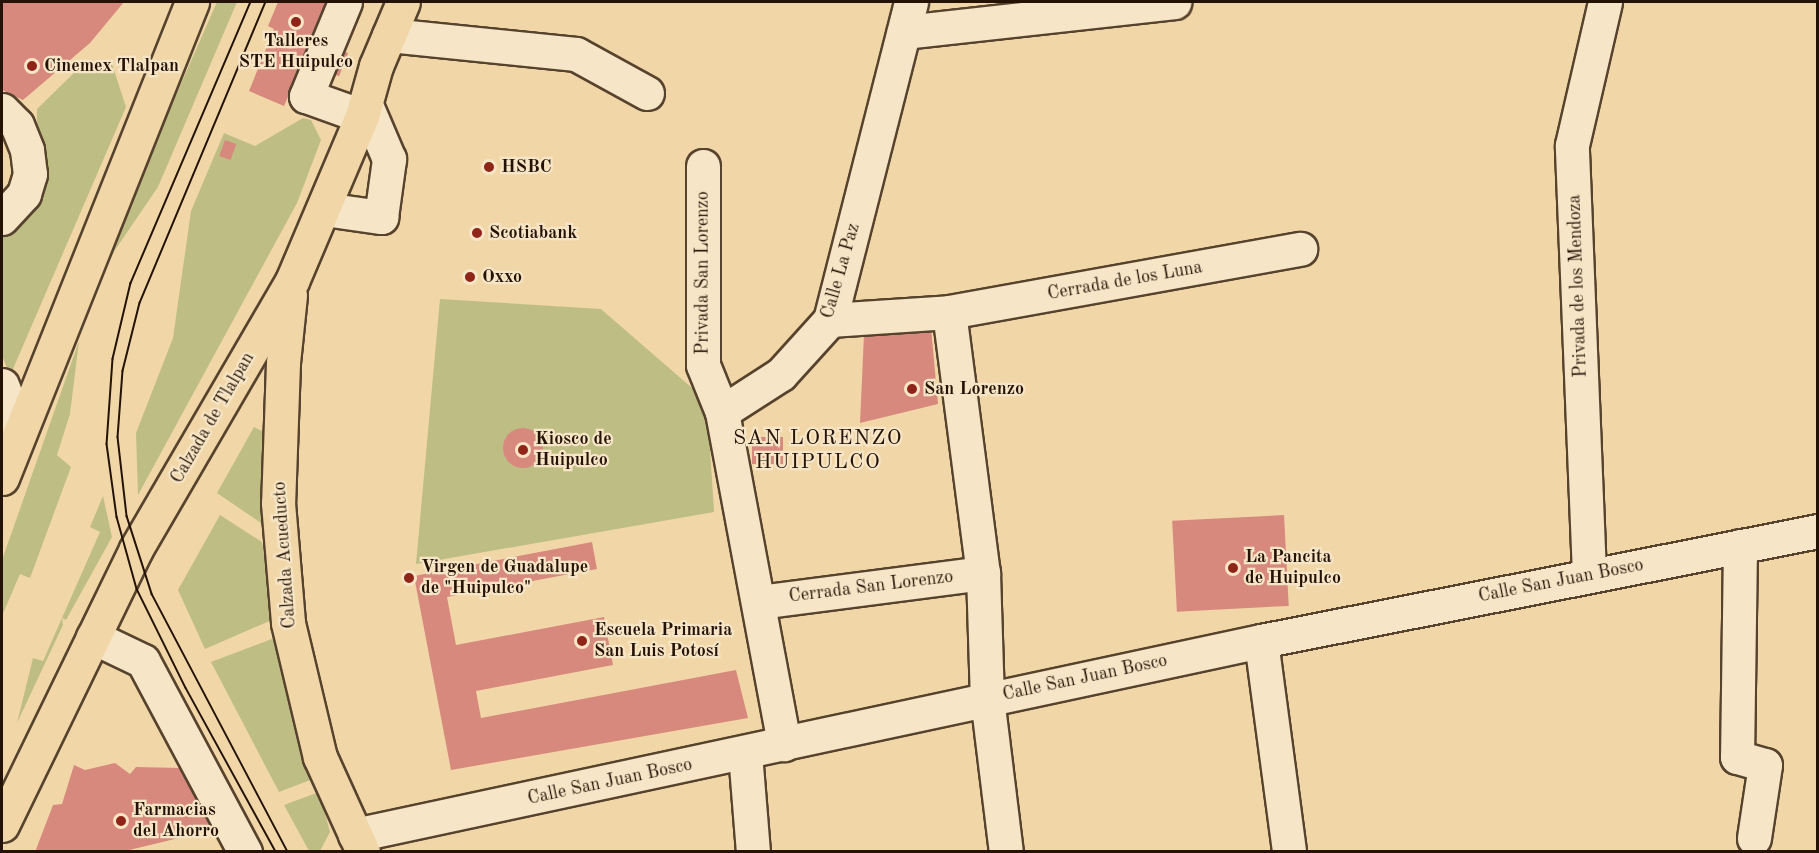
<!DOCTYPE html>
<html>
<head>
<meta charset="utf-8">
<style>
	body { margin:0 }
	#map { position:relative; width:1819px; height:853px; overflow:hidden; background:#f1d7a8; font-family:"Old Standard TT",serif }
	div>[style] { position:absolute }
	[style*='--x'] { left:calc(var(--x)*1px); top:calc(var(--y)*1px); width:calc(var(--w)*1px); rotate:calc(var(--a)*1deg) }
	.green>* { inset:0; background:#bebd84 }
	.building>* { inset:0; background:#d8897d; transform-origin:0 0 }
	.round { border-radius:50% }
	.roads { filter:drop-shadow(2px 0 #57432d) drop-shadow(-2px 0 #57432d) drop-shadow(0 2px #57432d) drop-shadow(0 -2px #57432d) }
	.minor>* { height:33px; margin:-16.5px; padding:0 16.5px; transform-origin:16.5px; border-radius:16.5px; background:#f6e5c6 }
	.major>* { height:33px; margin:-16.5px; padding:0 16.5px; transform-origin:16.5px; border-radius:16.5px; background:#f1d7a8 }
	.tram>* { height:1.5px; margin:-0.75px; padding:0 0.75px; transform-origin:0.75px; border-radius:0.75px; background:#241204 }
	.dots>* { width:16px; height:16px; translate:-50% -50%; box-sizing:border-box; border:3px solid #f6e5c6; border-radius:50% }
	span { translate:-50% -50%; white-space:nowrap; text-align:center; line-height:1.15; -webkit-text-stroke:4.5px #f6e5c6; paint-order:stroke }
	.poi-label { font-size:18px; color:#241204; font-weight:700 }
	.left { translate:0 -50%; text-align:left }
	.street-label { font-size:18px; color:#241204 }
	.quarter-label { font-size:21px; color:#241204; letter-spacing:1.5px }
	.frame { position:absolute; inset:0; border:3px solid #241204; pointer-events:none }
</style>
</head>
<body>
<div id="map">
	<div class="green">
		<i style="clip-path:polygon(217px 2px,237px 2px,158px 187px,115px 250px,92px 297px,112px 240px)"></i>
		<i style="clip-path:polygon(111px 61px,126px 107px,10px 376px,2px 355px,2px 218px,36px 187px,37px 109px,80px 67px)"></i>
		<i style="clip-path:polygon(303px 118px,311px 120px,321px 140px,297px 203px,138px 495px,136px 433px,173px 338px,191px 211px,224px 133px,255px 146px)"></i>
		<i style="clip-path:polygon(440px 299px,601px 309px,707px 401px,714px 512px,416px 564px)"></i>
		<i style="clip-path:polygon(79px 341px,70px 414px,57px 455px,71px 467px,30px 578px,20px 574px,2px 616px,2px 560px)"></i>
		<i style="clip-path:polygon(254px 427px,262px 431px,261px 523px,217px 493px)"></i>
		<i style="clip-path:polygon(103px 496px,112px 537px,66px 620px,62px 618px,63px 625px,17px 723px,33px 658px,43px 661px,100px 532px,90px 527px)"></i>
		<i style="clip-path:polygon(220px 515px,262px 542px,274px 619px,205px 649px,178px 590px)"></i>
		<i style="clip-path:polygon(277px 637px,318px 777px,279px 792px,211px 662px)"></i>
		<i style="clip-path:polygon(319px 792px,330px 832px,320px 851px,309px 851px,284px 805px)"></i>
	</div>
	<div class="building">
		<i style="clip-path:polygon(2px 2px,124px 2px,90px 43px,23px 100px,2px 90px)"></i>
		<i style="clip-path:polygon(278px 2px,330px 2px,284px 106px,249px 91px,274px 29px,268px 26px)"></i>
		<i style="left:335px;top:48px;width:14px;height:25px;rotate:21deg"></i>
		<i style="left:225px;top:140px;width:12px;height:17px;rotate:20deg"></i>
		<i style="clip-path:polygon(931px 328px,938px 404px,860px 423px,864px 334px)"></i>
		<i class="round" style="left:503px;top:428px;width:40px;height:40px"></i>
		<i style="left:783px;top:437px;width:27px;height:31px;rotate:90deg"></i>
		<i style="left:1284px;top:515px;width:91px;height:112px;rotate:87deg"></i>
		<i style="clip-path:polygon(592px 542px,597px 569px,447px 597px,456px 645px,604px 617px,613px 665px,476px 691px,481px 718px,736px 670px,748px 718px,451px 770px,414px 576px)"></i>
		<i style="clip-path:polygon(115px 763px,130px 774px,136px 767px,182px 768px,214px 823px,208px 831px,121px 852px,35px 852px,53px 805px,62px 804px,74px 765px,85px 770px)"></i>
	</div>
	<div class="roads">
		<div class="minor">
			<i style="--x:345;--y:2;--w:102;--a:112.5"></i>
			<i style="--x:306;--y:96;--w:59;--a:19.7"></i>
			<i style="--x:904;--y:32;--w:272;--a:-6.3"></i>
			<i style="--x:389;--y:35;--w:188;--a:5.8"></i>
			<i style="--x:576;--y:54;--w:81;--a:28.8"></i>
			<i style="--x:2;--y:110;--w:21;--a:45"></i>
			<i style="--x:17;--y:125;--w:27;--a:68"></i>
			<i style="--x:27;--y:150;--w:24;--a:83"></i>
			<i style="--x:30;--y:174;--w:21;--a:107"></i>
			<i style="--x:24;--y:194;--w:33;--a:133"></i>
			<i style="--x:703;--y:166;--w:199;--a:90"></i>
			<i style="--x:703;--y:365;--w:51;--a:68"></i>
			<i style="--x:722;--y:412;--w:338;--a:79.4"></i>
			<i style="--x:324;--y:209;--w:58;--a:8"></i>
			<i style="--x:381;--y:217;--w:59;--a:-82.1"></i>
			<i style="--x:389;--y:159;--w:59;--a:-113.1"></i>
			<i style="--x:949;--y:312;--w:263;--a:82.6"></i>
			<i style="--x:983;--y:573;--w:125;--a:88.2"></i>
			<i style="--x:987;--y:698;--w:155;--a:83"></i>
			<i style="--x:830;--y:320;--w:119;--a:-3.8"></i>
			<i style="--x:949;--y:312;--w:357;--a:-10.2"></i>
			<i style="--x:2;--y:385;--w:49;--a:68.6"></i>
			<i style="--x:722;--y:412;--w:70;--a:-32.8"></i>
			<i style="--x:781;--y:374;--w:73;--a:-47.8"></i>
			<i style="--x:830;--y:320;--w:328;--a:-75.7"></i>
			<i style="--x:1740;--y:546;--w:211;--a:90.8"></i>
			<i style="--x:1737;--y:757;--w:29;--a:16"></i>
			<i style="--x:1765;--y:765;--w:74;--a:98.6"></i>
			<i style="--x:1589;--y:574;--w:429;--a:-92.3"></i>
			<i style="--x:1572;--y:145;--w:147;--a:-77"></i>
			<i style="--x:759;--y:602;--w:226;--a:-7.4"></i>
			<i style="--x:93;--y:637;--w:55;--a:25.6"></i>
			<i style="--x:143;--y:661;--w:217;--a:61.9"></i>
			<i style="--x:1261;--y:641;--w:213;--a:82.4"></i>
			<i style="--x:745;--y:753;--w:99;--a:85.4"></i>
			<i style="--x:355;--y:835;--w:927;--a:-12.09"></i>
			<i style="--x:1261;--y:641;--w:568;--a:-11.17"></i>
		</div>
		<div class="major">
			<i style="--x:290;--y:295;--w:68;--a:95.9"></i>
			<i style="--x:283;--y:363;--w:140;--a:92"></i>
			<i style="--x:278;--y:503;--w:120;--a:85.2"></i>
			<i style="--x:288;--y:623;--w:138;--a:76.6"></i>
			<i style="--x:320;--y:757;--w:104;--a:65.6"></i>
			<i style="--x:2;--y:478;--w:513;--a:-68.24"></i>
			<i style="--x:2;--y:825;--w:307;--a:-64.1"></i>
			<i style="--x:136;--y:549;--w:310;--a:-59.8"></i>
			<i style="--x:292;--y:281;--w:179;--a:-67"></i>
			<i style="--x:362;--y:116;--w:52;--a:-74.4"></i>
			<i style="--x:376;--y:66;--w:69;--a:-67.1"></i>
		</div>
	</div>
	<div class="tram">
		<i style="--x:251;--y:2;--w:306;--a:113.1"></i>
		<i style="--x:131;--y:283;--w:78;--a:103.3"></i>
		<i style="--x:113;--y:359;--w:85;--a:94"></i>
		<i style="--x:107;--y:444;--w:74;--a:82.2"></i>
		<i style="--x:117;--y:517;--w:75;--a:74.5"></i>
		<i style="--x:137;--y:589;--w:110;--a:63.7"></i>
		<i style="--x:186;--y:688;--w:187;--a:61.2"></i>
		<i style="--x:266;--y:2;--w:326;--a:112.7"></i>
		<i style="--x:140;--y:303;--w:70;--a:104"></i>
		<i style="--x:123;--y:371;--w:66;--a:94.3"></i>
		<i style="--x:118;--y:437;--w:80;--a:83.5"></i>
		<i style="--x:127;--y:516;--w:82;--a:72.2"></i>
		<i style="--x:152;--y:594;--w:292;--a:62.2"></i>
	</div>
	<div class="dots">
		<i style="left:296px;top:22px;background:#8f2418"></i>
		<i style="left:32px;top:66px;background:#8f2418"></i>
		<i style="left:489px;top:167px;background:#8f2418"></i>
		<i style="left:477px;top:233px;background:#8f2418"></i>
		<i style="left:470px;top:277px;background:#8f2418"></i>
		<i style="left:912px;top:389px;background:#8f2418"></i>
		<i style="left:523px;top:450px;background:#8f2418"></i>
		<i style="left:1233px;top:568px;background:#8f2418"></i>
		<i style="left:409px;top:578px;background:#8f2418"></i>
		<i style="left:582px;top:641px;background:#8f2418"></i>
		<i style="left:121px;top:821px;background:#8f2418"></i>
	</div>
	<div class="poi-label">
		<span style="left:296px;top:52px">Talleres<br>STE Huipulco</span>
		<span class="left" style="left:44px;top:66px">Cinemex Tlalpan</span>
		<span class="left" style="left:501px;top:167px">HSBC</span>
		<span class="left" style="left:489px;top:233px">Scotiabank</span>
		<span class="left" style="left:482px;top:277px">Oxxo</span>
		<span class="left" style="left:924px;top:389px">San Lorenzo</span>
		<span class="left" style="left:535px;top:450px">Kiosco de<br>Huipulco</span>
		<span class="left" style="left:1245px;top:568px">La Pancita<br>de Huipulco</span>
		<span class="left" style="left:421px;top:578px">Virgen de Guadalupe<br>de "Huipulco"</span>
		<span class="left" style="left:594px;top:641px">Escuela Primaria<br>San Luis Potosí</span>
		<span class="left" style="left:133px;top:821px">Farmacias<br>del Ahorro</span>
	</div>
	<div class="street-label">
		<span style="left:841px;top:271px;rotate:-74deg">Calle La Paz</span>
		<span style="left:703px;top:273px;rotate:-90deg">Privada San Lorenzo</span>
		<span style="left:1125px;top:281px;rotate:-10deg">Cerrada de los Luna</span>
		<span style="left:1578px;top:286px;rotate:-92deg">Privada de los Mendoza</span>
		<span style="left:213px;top:418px;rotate:-60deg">Calzada de Tlalpan</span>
		<span style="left:285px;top:555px;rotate:-94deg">Calzada Acueducto</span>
		<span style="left:1561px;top:581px;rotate:-11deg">Calle San Juan Bosco</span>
		<span style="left:871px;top:587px;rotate:-7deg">Cerrada San Lorenzo</span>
		<span style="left:1085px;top:678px;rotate:-12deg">Calle San Juan Bosco</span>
		<span style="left:610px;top:782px;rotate:-12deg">Calle San Juan Bosco</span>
	</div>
	<div class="quarter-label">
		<span style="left:818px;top:451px">SAN LORENZO<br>HUIPULCO</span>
	</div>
	<div class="frame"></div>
</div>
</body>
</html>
